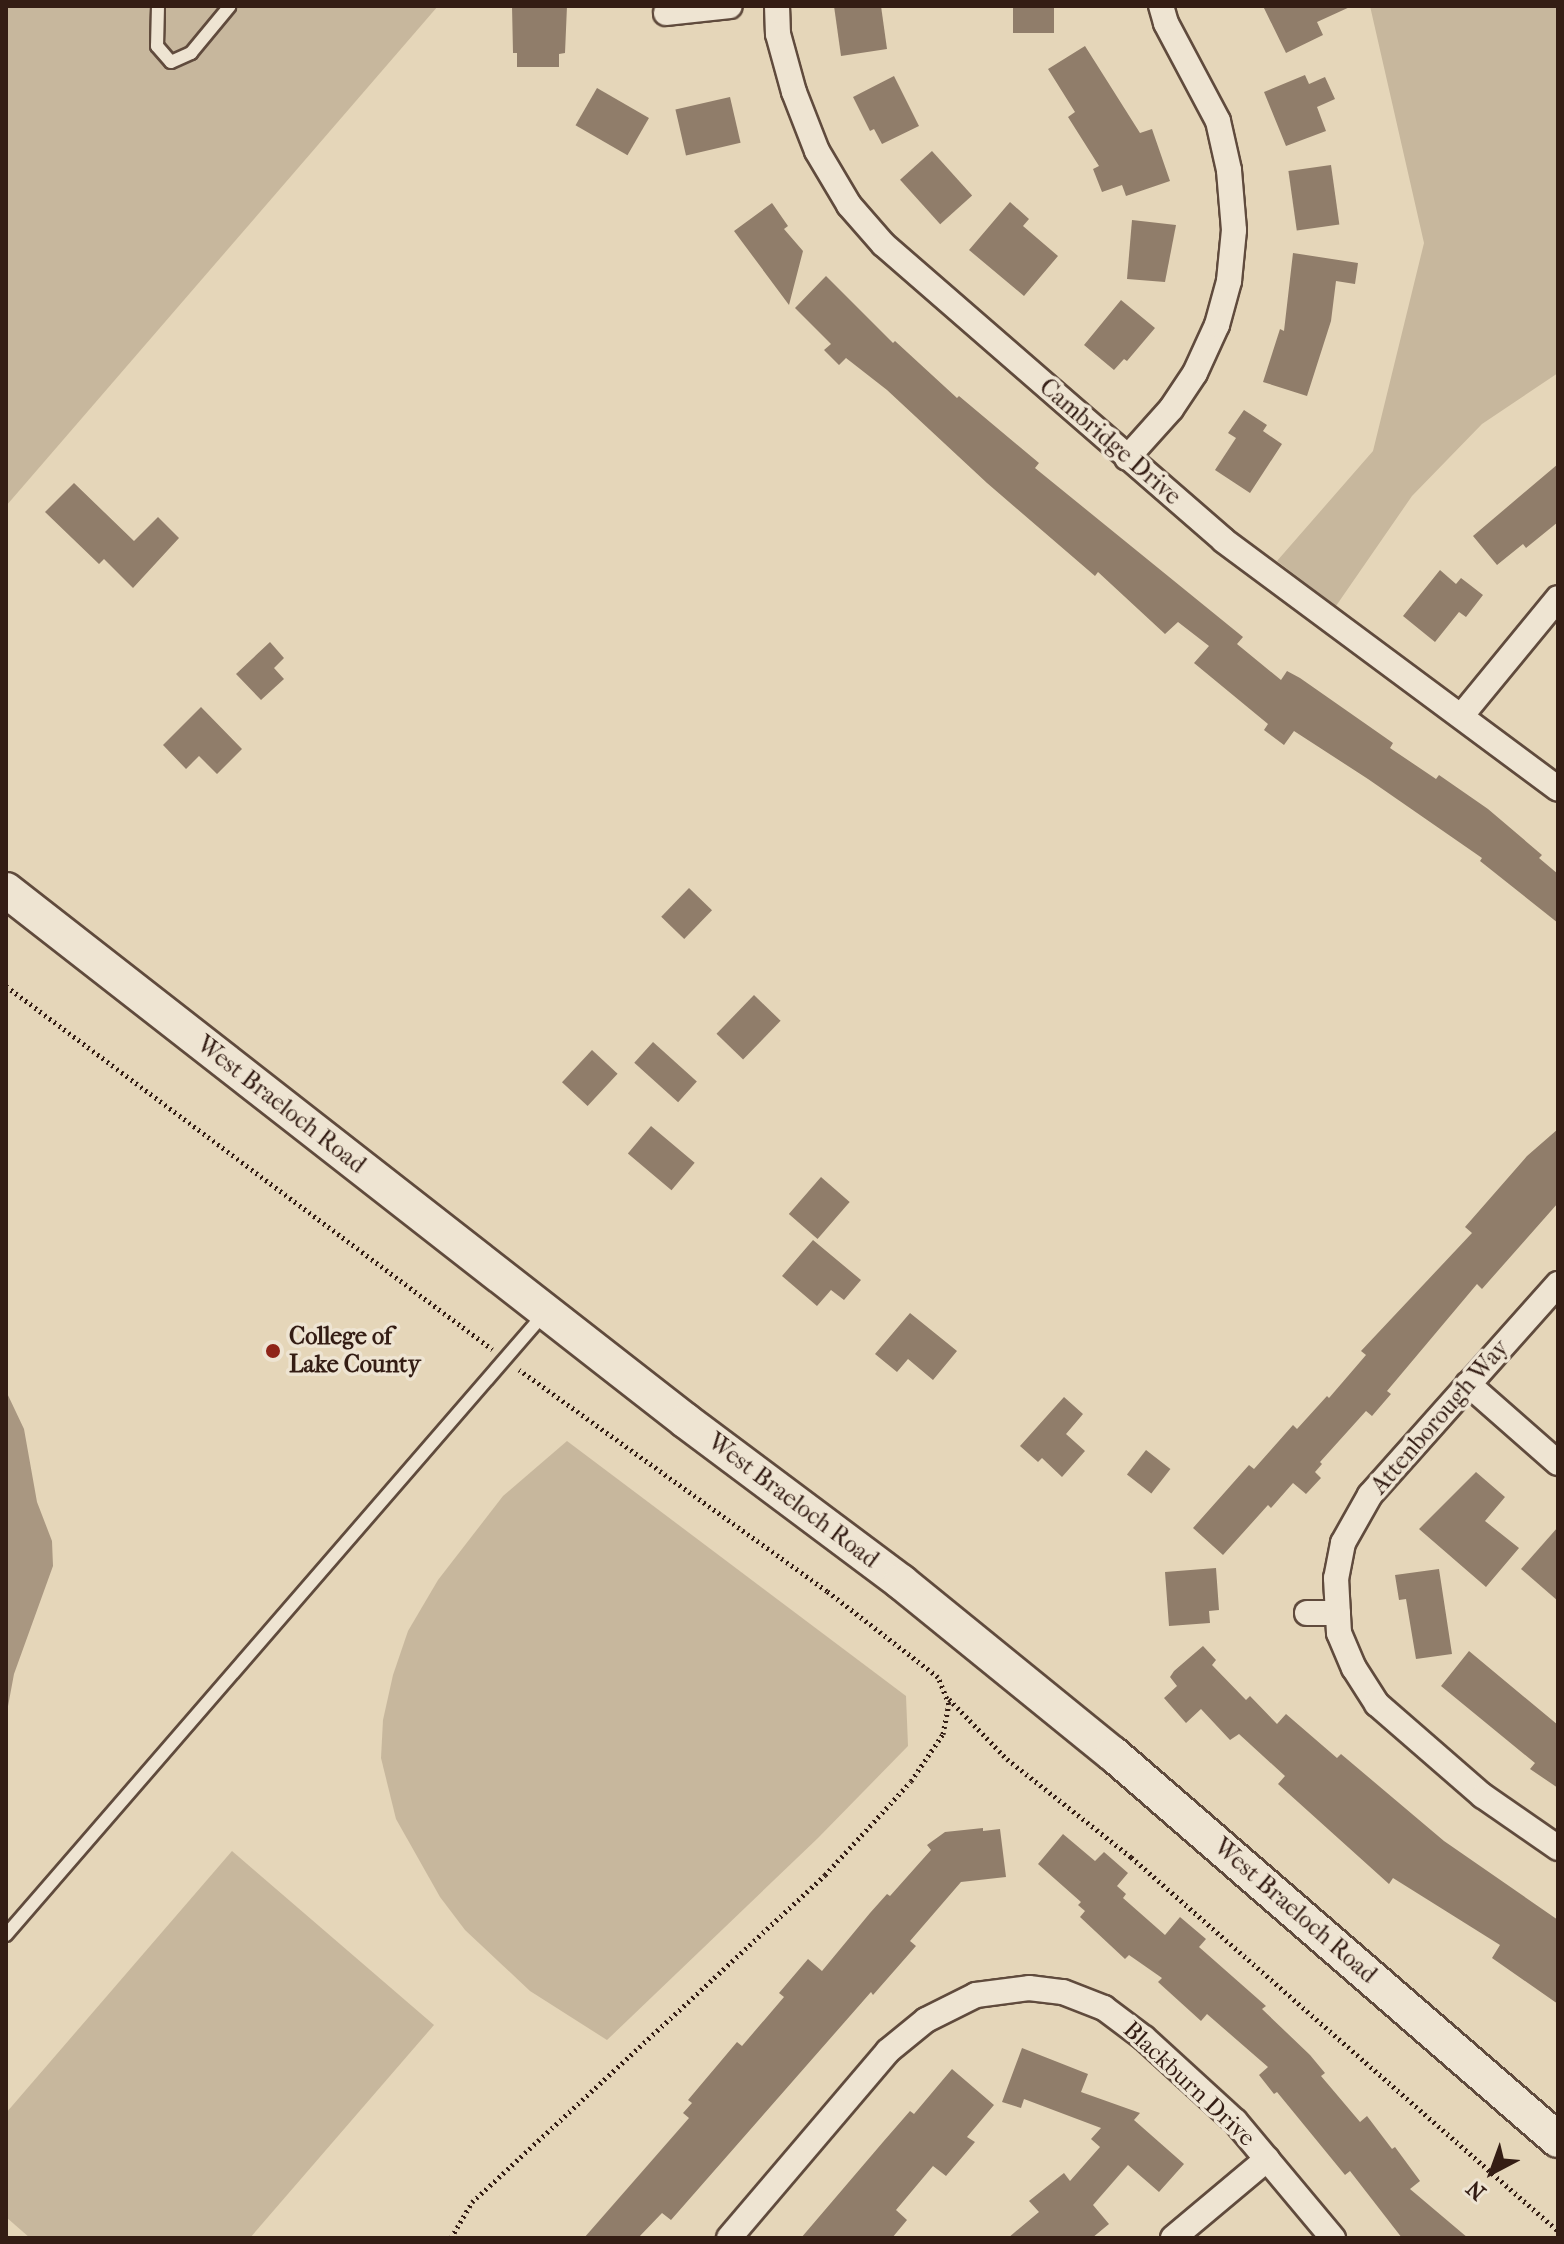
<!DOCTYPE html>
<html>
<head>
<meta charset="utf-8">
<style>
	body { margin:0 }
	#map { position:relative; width:1564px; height:2244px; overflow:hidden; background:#e5d6b9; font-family:"IM FELL French Canon",serif }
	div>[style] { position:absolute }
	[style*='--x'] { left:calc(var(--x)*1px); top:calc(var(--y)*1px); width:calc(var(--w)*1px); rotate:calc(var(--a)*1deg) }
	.green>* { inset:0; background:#c7b79d }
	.water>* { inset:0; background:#a99781 }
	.building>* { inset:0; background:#907d6a; transform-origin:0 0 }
	.path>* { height:5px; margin-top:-2.5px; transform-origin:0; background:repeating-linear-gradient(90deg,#341d14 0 2px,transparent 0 6px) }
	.roads { filter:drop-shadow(2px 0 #604b3d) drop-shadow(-2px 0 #604b3d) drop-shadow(0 2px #604b3d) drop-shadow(0 -2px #604b3d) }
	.lane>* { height:12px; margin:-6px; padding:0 6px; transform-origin:6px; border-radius:6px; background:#eee4d2 }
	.street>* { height:24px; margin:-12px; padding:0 12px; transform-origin:12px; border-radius:12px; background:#eee4d2 }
	.secondary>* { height:34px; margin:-17px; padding:0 17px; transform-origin:17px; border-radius:17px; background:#eee4d2 }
	.dots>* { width:22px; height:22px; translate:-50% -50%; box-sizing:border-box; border:4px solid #eee4d2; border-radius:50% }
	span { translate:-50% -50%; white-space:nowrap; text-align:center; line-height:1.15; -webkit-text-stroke:7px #eee4d2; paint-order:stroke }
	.street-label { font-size:24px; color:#341d14 }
	.poi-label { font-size:24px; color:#341d14; font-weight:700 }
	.left { translate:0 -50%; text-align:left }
	.frame { position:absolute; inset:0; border:8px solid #341d14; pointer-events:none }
	.north { position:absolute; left:1452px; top:2132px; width:80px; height:80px; -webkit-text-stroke:6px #eee4d2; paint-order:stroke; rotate:221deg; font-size:22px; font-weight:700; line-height:32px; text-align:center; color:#341d14 }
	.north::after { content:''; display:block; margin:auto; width:28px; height:36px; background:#341d14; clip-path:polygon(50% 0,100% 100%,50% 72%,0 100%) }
</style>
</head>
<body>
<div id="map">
	<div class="green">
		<i style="clip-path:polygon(6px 6px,438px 6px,6px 506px)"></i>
		<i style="clip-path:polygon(1370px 6px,1558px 6px,1558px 373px,1482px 424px,1412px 496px,1336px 606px,1277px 561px,1373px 451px,1424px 243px)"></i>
		<i style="clip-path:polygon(567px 1441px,906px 1696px,908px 1746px,818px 1838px,607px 2040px,530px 1991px,465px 1930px,440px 1897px,396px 1819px,381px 1758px,383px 1720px,393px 1675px,408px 1631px,438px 1580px,503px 1496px)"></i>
		<i style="clip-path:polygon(232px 1851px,434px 2025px,250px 2238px,30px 2238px,6px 2217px,6px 2113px)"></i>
	</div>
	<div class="water">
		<i style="clip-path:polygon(6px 1391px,24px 1429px,37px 1502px,52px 1541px,53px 1566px,14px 1674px,6px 1717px)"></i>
	</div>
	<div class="building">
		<i style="clip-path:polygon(512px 6px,567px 6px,565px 53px,559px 54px,559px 67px,517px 67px,517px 53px,513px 53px)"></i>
		<i style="clip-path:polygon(834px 6px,881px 6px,887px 49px,841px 56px)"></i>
		<i style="left:1013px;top:6px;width:41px;height:27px"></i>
		<i style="clip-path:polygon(1263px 6px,1352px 6px,1317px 22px,1323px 35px,1286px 53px)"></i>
		<i style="clip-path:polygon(1085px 46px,1140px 133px,1152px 129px,1170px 181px,1126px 196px,1122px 185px,1102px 192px,1093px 169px,1099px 166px,1068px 117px,1075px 112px,1048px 69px)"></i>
		<i style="clip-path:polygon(1305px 75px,1309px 84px,1325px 77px,1335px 99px,1317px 107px,1326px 131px,1286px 146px,1264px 92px)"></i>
		<i style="clip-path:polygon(894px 76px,919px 126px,882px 144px,874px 129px,870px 131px,853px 97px)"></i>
		<i style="left:597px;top:88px;width:60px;height:43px;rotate:30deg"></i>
		<i style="left:730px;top:97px;width:47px;height:56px;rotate:77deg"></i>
		<i style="left:932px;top:151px;width:60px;height:43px;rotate:48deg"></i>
		<i style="left:1331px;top:165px;width:60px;height:43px;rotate:82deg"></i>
		<i style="clip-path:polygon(1010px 202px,1029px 219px,1023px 226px,1058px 256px,1024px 296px,969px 250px)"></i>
		<i style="clip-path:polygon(772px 203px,788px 226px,784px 229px,803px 251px,789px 305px,734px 231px)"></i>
		<i style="clip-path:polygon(1132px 220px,1176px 225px,1165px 282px,1127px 279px)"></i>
		<i style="clip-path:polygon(1293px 253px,1358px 263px,1355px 284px,1336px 281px,1331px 321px,1307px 396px,1263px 382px,1280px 329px,1284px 331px)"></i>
		<i style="clip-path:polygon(826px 276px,893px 343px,895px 341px,957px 398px,959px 396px,1039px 463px,1035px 468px,1243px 637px,1237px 644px,1281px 680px,1287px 671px,1300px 678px,1393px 743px,1390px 748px,1436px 779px,1439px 775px,1488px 809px,1542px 855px,1539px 858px,1558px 874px,1558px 923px,1480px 861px,1482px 858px,1368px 779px,1294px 731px,1284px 745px,1264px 730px,1268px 724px,1194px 663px,1209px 646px,1178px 622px,1165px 634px,1098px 572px,1095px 576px,987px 483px,887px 390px,846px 358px,839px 365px,824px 350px,831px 344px,795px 308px)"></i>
		<i style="clip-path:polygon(1121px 300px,1155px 328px,1127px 361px,1124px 359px,1114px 370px,1084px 345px)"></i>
		<i style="clip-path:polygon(1244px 410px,1267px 425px,1263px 431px,1282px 444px,1250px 493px,1215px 470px,1236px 438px,1228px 433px)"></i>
		<i style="clip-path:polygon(1558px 464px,1558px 522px,1526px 548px,1523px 544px,1497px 565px,1473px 536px)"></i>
		<i style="clip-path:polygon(74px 483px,134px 541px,158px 517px,179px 538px,133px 588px,104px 559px,99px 564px,45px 512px)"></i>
		<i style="clip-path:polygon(1440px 570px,1456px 584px,1461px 578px,1483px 595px,1466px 617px,1459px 612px,1435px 642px,1403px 616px)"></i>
		<i style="clip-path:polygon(270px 642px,284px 658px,274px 668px,284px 679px,261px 700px,236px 674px)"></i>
		<i style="clip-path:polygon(201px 707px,242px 749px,217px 774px,199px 756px,186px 769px,163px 745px)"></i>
		<i style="left:689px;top:888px;width:32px;height:40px;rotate:44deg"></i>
		<i style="left:754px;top:995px;width:37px;height:54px;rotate:44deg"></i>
		<i style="left:653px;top:1042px;width:59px;height:28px;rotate:42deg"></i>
		<i style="left:592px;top:1050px;width:35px;height:44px;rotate:43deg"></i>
		<i style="left:651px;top:1126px;width:57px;height:36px;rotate:40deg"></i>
		<i style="clip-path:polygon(1558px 1129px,1558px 1203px,1482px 1289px,1477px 1284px,1387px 1391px,1391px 1394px,1372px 1416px,1366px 1411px,1320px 1462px,1322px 1464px,1315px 1472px,1321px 1478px,1306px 1494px,1293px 1483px,1271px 1508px,1268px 1505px,1223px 1555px,1193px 1528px,1249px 1465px,1254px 1469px,1293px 1425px,1297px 1429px,1327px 1396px,1329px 1398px,1366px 1355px,1361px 1351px,1472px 1233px,1465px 1227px,1527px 1156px)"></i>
		<i style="left:821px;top:1177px;width:38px;height:49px;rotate:41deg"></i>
		<i style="clip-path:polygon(813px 1240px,861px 1280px,844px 1300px,831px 1290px,817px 1306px,782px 1276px)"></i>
		<i style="clip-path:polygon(910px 1313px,957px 1351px,933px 1380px,908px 1359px,897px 1372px,875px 1354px)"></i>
		<i style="clip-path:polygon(1064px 1397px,1083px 1414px,1066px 1434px,1085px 1451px,1062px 1477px,1042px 1458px,1038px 1462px,1020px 1446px)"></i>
		<i style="left:1146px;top:1450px;width:31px;height:31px;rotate:38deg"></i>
		<i style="clip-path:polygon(1476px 1472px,1505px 1497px,1485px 1521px,1519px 1548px,1486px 1587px,1419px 1529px)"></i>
		<i style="clip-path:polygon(1558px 1527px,1558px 1601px,1521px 1569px)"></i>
		<i style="clip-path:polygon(1216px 1568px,1219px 1610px,1209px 1611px,1210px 1623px,1169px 1626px,1165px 1572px)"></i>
		<i style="clip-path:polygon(1439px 1569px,1452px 1654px,1416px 1659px,1406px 1599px,1399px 1600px,1395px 1575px)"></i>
		<i style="clip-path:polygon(1203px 1646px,1216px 1660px,1212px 1665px,1246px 1700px,1250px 1696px,1277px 1724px,1286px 1714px,1337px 1758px,1341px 1754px,1444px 1841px,1558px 1920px,1558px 2004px,1492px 1958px,1500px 1945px,1393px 1878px,1389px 1884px,1278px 1784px,1285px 1776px,1239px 1734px,1230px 1740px,1201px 1709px,1186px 1723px,1164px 1698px,1177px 1686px,1170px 1677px,1174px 1671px)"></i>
		<i style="clip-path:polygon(1469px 1651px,1558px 1725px,1558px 1788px,1530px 1769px,1535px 1763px,1441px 1686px)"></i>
		<i style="clip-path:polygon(983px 1828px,983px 1831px,1000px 1829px,1006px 1877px,961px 1882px,910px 1941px,916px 1946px,873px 1995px,871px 1992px,671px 2220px,662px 2213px,638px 2238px,584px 2238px,689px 2118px,683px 2113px,692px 2103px,688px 2100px,737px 2042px,742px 2046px,784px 1997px,779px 1993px,808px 1959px,822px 1971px,870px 1913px,887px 1894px,890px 1896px,931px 1850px,927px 1845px,945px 1832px)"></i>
		<i style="clip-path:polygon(1063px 1834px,1095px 1861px,1104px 1852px,1128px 1873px,1117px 1886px,1126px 1894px,1123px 1898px,1165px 1935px,1180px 1917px,1206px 1939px,1199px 1947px,1266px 2006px,1262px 2009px,1310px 2055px,1325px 2073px,1321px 2076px,1360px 2122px,1367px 2116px,1392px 2149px,1395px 2147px,1420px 2181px,1410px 2189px,1468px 2238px,1402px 2238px,1350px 2171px,1345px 2175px,1277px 2092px,1274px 2094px,1259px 2075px,1268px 2067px,1207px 2014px,1201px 2021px,1158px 1982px,1162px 1978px,1129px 1955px,1125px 1959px,1080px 1917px,1085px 1911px,1078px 1905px,1081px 1902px,1038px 1864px)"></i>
		<i style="clip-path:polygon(1022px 2048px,1088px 2074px,1081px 2092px,1140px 2113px,1134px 2120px,1184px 2164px,1159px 2192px,1128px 2165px,1093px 2205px,1109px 2224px,1092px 2238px,1008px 2238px,1039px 2212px,1029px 2201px,1064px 2173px,1070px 2181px,1100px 2147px,1091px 2139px,1101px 2128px,1024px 2099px,1021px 2108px,1002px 2102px)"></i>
		<i style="clip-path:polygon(952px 2069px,994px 2105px,967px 2137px,975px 2142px,946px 2176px,933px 2166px,896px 2210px,907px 2220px,892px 2238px,801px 2238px,883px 2142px,910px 2111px,914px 2114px)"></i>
	</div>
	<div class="path">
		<i style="--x:6;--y:986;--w:607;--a:36.76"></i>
		<i style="--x:949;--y:1699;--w:83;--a:46"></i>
		<i style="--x:1007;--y:1759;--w:158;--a:38.3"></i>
		<i style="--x:1131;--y:1857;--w:568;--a:41.21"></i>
		<i style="--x:451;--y:2238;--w:42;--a:-59.7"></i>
		<i style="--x:472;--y:2202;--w:481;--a:-42.8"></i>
		<i style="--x:825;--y:1875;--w:127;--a:-47.5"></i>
		<i style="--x:911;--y:1781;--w:57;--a:-55.8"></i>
		<i style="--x:943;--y:1734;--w:31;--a:-79"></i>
		<i style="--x:949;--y:1704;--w:29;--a:-112"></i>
		<i style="--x:938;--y:1677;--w:140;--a:-142.2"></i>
		<i style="--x:827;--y:1591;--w:379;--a:-144.3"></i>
	</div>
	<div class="roads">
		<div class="lane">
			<i style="--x:158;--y:6;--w:40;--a:91.4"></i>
			<i style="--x:157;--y:46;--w:21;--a:49"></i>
			<i style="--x:171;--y:62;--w:22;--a:-24"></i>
			<i style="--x:191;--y:53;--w:60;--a:-50.4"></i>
			<i style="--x:6;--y:1935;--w:822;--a:-49.1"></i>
		</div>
		<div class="street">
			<i style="--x:777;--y:6;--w:28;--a:88"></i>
			<i style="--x:778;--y:34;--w:60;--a:74.6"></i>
			<i style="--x:794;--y:92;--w:63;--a:68.7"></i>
			<i style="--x:817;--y:151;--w:63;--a:59.3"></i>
			<i style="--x:849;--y:205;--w:52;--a:48.9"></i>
			<i style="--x:883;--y:244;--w:451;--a:41"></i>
			<i style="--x:1223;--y:540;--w:417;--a:36.6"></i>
			<i style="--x:666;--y:13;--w:64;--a:-6.2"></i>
			<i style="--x:1127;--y:458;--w:66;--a:-48.1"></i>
			<i style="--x:1171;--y:409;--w:43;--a:-56.3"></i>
			<i style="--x:1195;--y:373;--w:53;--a:-65.4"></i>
			<i style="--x:1217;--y:325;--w:46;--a:-74.7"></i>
			<i style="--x:1229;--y:281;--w:51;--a:-84.4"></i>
			<i style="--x:1234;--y:230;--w:60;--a:-94.8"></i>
			<i style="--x:1229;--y:170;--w:50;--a:-102.7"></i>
			<i style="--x:1218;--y:121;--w:111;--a:-118"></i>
			<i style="--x:1166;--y:23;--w:18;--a:-106"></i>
			<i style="--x:1462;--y:715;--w:151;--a:-50.6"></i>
			<i style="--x:1558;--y:1284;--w:283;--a:131.7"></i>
			<i style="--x:1370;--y:1495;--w:55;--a:119.4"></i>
			<i style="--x:1343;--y:1543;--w:36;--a:101"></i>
			<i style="--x:1336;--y:1578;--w:55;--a:86.9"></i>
			<i style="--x:1339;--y:1633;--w:38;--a:67"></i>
			<i style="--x:1354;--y:1668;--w:43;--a:57.4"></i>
			<i style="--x:1377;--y:1704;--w:140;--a:41"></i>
			<i style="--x:1483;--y:1796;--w:91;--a:34.7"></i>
			<i style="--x:1468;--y:1384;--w:120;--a:41.3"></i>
			<i style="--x:1307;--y:1613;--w:31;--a:0"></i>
			<i style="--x:729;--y:2238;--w:245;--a:-49.6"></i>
			<i style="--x:888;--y:2051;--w:49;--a:-39.2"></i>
			<i style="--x:926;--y:2020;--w:56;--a:-26.6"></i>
			<i style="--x:976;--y:1995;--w:53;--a:-7.5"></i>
			<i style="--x:1029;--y:1988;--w:34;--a:7"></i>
			<i style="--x:1063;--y:1992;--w:44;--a:21.3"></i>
			<i style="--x:1104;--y:2008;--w:50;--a:36.9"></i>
			<i style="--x:1144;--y:2038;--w:123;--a:42.4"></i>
			<i style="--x:1235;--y:2121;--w:153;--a:50.1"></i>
			<i style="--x:1173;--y:2238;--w:123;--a:-40"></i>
		</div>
		<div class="secondary">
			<i style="--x:6;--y:890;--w:863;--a:37.99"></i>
			<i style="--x:686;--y:1421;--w:269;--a:36.8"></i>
			<i style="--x:901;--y:1582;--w:273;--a:39.1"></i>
			<i style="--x:1113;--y:1754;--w:589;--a:40.94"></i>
		</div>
	</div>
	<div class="dots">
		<i style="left:273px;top:1351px;background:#8f2418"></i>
	</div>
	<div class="street-label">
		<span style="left:1110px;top:442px;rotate:41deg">Cambridge Drive</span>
		<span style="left:281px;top:1105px;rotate:38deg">West Braeloch Road</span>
		<span style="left:1440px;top:1417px;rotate:-49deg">Attenborough Way</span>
		<span style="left:793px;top:1501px;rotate:37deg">West Braeloch Road</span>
		<span style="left:1295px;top:1911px;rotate:41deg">West Braeloch Road</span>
		<span style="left:1189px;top:2084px;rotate:43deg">Blackburn Drive</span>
	</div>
	<div class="poi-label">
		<span class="left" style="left:289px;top:1351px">College of<br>Lake County</span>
	</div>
	<div class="frame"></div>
	<div class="north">N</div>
</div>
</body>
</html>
